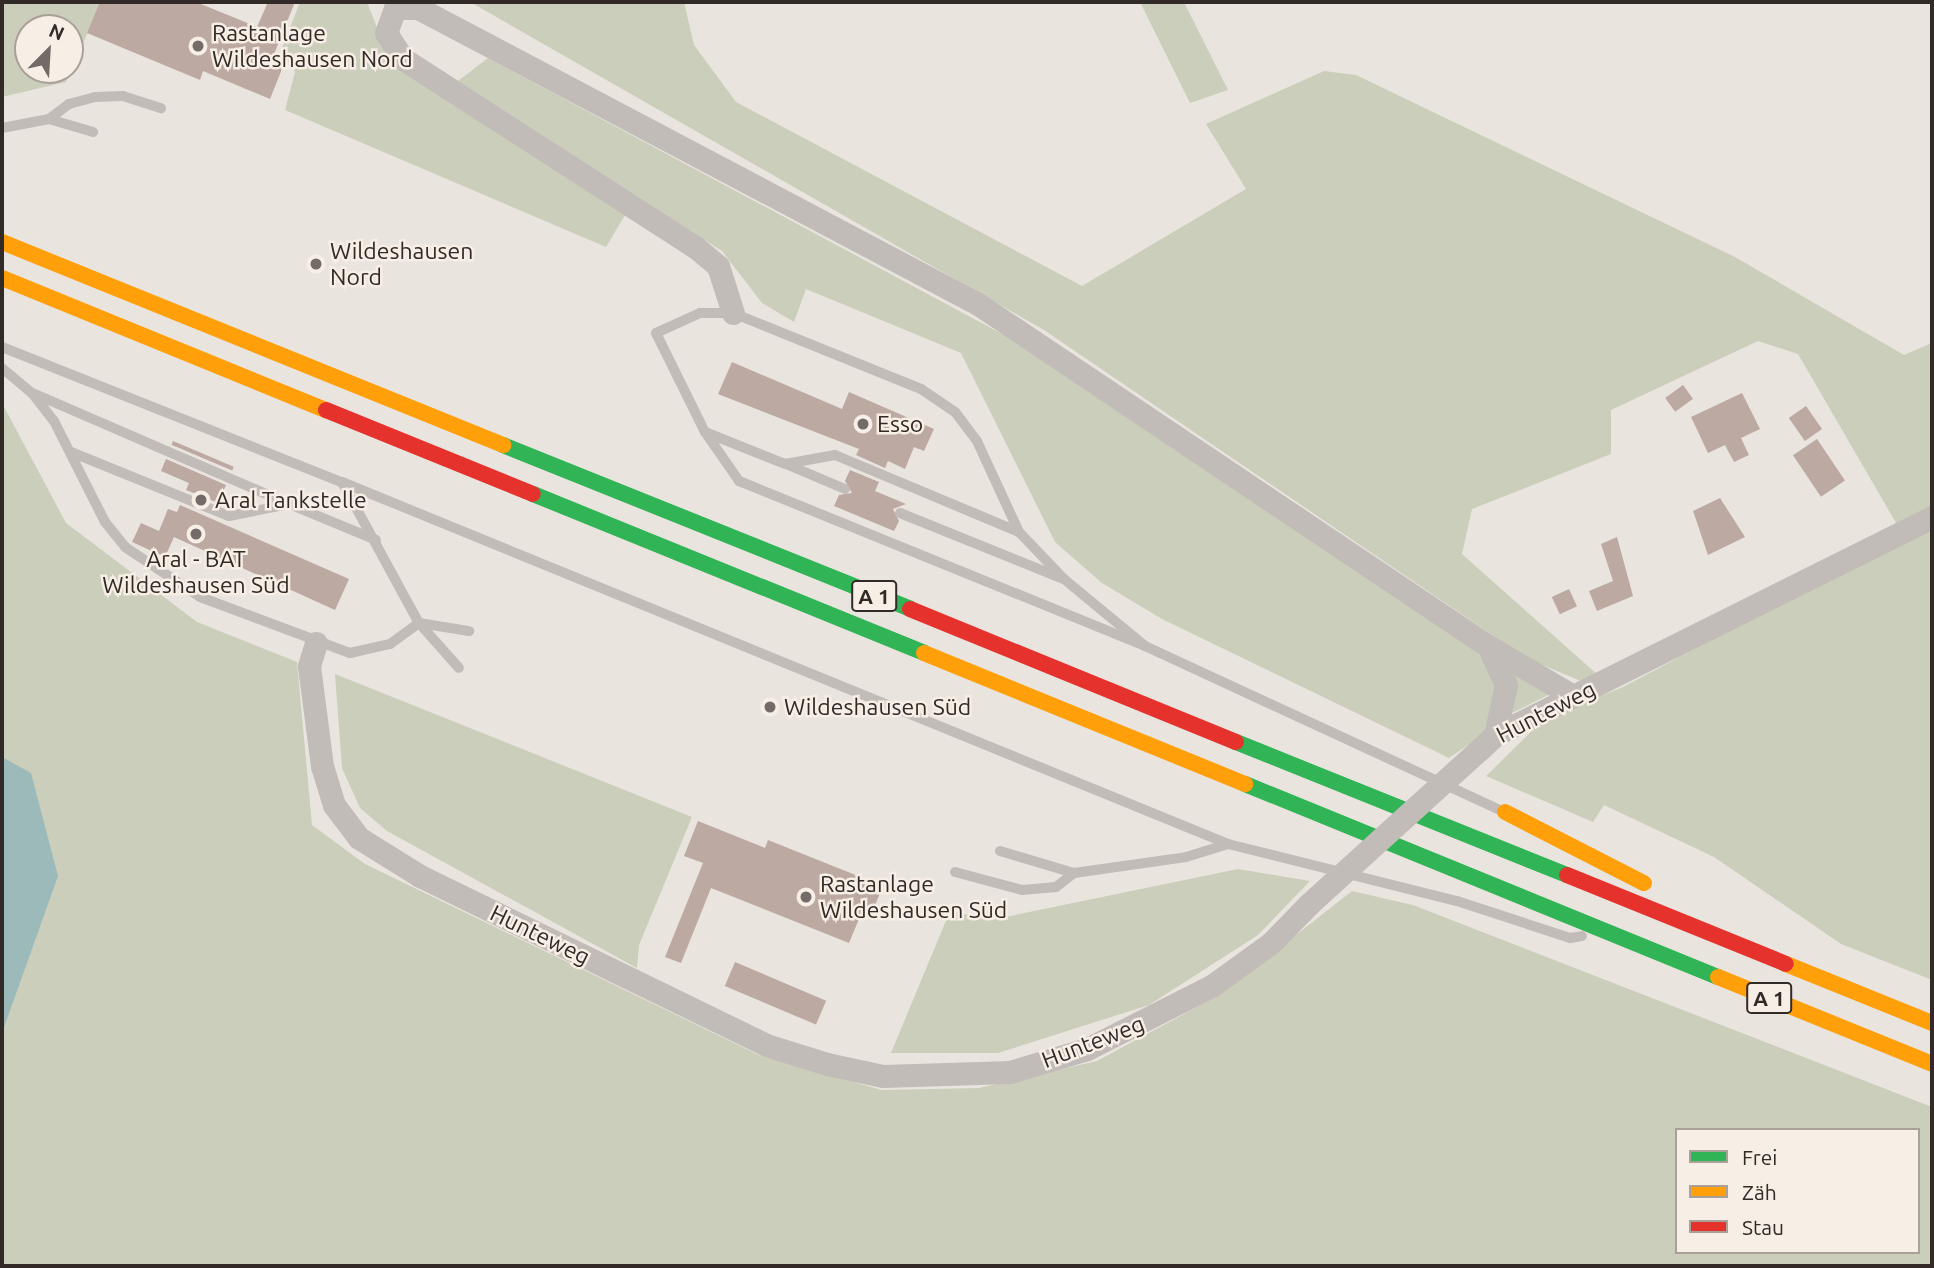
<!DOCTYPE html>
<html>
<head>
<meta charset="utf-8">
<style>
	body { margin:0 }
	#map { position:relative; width:1934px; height:1268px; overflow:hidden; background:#eae4df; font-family:Ubuntu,sans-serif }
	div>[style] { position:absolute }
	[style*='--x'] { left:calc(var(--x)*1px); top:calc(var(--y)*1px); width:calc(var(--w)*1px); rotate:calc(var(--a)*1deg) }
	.green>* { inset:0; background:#cbceba }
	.water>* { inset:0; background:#9cbab9 }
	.building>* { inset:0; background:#bca9a2; transform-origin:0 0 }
	.lane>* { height:10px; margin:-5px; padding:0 5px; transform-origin:5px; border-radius:5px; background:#c2bcb8 }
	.street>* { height:23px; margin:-11.5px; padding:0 11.5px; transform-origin:11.5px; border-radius:11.5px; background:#c2bcb8 }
	.fast>* { height:16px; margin:-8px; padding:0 8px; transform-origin:8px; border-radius:8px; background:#30b455 }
	.slow>* { height:16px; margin:-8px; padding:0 8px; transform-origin:8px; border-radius:8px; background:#ff9f0a }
	.jam>* { height:16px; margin:-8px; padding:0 8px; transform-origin:8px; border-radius:8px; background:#e5322d }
	.street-bridge>* { height:23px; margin:-11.5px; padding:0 11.5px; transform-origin:11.5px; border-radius:11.5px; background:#c2bcb8 }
	.dots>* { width:19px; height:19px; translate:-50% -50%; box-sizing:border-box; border:4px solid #f7eee5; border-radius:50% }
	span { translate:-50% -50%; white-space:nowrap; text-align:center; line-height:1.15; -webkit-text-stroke:5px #f7eee5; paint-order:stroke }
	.shield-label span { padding:2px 5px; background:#f7eee5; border:2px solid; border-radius:5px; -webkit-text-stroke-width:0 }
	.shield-label { font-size:21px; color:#322a27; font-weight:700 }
	.poi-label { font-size:23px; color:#322a27 }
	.left { translate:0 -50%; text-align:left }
	.street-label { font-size:23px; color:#322a27 }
	.frame { position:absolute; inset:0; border:4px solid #322a27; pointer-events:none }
	.legend { position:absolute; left:1675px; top:1128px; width:245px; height:126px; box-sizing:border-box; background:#f7eee5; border:2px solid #a8a099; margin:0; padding:9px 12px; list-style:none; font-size:21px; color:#322a27 }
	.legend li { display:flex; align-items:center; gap:14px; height:35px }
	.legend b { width:35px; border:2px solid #a8a099 }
	.north { position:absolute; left:14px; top:14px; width:70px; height:70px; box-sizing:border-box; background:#f7eee5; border:2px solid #a8a099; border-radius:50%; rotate:24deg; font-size:19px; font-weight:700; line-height:28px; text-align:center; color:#322a27 }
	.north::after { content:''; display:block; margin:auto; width:24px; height:32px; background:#726b67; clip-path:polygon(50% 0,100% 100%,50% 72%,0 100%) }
</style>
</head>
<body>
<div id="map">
	<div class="green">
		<i style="clip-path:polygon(evenodd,2px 2px,101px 2px,66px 82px,2px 97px,2px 2px,28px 28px,70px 28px,70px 70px,28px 70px,28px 28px)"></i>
		<i style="clip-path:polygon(300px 2px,367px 2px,385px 48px,415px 80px,625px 215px,606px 247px,285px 110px,295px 72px,281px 51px)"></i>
		<i style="clip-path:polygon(470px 2px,684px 2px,694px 45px,736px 102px,1082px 286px,1246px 189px,1206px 124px,1324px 71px,1356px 75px,1735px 257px,1904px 355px,1932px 343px,1932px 511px,1899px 528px,1798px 354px,1758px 341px,1611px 410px,1611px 454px,1472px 509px,1462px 554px,1599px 676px,1588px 684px,1526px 658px,1044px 330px)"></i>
		<i style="clip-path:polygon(1140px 2px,1184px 2px,1228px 90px,1190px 103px)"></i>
		<i style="clip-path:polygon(488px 58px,1032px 350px,1472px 645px,1494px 675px,1496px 700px,1483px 735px,1449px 758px,1162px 619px,1102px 583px,1055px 542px,961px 353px,806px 289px,794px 322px,762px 303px,722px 251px,458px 81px)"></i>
		<i style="clip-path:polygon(evenodd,2px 403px,66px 523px,197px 622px,297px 662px,312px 825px,365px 864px,761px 1056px,882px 1090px,979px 1088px,1097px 1061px,1221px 994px,1352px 891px,1413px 905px,1932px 1107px,1932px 1266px,2px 1266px,2px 403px,1677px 1130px,1918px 1130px,1918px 1252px,1677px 1252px,1677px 1130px)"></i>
		<i style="clip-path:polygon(1932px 523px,1932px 980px,1841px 944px,1714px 857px,1604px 805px,1593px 822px,1486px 776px,1545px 718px,1623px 687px)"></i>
		<i style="clip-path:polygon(1511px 672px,1554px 692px,1508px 715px)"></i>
		<i style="clip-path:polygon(335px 674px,692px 817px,639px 945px,637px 968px,387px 831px,360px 808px,342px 768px)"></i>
		<i style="clip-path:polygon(1238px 869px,1310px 881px,1258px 935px,1149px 1005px,998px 1053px,891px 1053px,950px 911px,991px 920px)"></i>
	</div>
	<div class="water">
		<i style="clip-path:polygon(2px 757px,31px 773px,58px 876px,2px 1033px)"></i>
	</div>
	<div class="building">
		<i style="clip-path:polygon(100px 2px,196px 2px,257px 27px,268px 2px,295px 2px,272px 59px,284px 64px,270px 99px,203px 71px,200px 80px,87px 33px)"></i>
		<i style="clip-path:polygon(732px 362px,842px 409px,849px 392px,934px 429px,924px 451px,914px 447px,905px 469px,888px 461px,885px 468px,856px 455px,859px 449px,718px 394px)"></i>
		<i style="left:1683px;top:385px;width:17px;height:22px;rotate:54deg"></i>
		<i style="clip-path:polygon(1742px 393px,1760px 429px,1741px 438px,1749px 455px,1734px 462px,1725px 445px,1708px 453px,1691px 417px)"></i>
		<i style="left:1806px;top:406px;width:28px;height:21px;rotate:55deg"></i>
		<i style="left:1817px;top:439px;width:50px;height:29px;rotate:56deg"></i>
		<i style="left:173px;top:441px;width:66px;height:4px;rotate:23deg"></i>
		<i style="clip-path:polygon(166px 459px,226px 485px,218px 503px,186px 490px,189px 483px,161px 471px)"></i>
		<i style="clip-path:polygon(850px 470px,879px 482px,875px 491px,906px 504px,893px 509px,899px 521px,894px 531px,834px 506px,839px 495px,852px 493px,845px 481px)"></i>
		<i style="clip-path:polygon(1720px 498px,1745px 537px,1708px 555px,1693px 511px)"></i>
		<i style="clip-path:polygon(180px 505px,349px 579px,335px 610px,174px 537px,165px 557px,132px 542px,141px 523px,159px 531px,168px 509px,177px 512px)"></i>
		<i style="clip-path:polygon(1617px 537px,1633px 596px,1597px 611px,1589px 591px,1613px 581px,1601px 544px)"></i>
		<i style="left:1569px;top:589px;width:19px;height:19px;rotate:65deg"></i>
		<i style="clip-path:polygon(698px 821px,765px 848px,768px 840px,883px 886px,873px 910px,864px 907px,849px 943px,711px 888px,681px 963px,665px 957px,703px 863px,684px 856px)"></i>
		<i style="left:735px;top:962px;width:99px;height:26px;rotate:23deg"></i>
	</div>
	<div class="lane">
		<i style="--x:49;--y:119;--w:46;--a:16.5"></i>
		<i style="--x:2;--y:128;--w:48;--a:-10.8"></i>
		<i style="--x:49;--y:119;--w:25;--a:-37"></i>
		<i style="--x:69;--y:104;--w:27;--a:-15"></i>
		<i style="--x:95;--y:97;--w:28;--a:-2"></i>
		<i style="--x:123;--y:96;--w:40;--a:18"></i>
		<i style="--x:2;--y:347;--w:366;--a:21.7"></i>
		<i style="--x:342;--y:482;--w:161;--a:61.4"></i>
		<i style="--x:419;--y:623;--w:60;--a:48.4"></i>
		<i style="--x:2;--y:368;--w:39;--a:40"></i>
		<i style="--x:32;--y:393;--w:36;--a:52"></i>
		<i style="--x:54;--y:421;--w:113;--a:63.2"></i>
		<i style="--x:105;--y:522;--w:32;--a:51"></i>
		<i style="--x:125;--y:547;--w:90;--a:33.7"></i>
		<i style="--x:200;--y:597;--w:160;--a:20.5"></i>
		<i style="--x:350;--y:653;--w:41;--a:-12.7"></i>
		<i style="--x:390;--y:644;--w:36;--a:-36"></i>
		<i style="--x:419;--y:623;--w:51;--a:9.1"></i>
		<i style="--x:35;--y:394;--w:277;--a:23.4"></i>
		<i style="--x:705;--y:432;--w:60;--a:55.2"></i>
		<i style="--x:739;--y:481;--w:438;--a:22.1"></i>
		<i style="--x:1145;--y:646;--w:391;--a:24.8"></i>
		<i style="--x:71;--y:452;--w:170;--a:22.1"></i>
		<i style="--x:229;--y:516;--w:61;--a:-11.3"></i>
		<i style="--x:289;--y:504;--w:94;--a:22.5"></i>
		<i style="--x:786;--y:464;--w:64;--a:23"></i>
		<i style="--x:342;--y:482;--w:957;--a:22.22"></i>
		<i style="--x:1228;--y:844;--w:236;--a:14"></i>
		<i style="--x:1457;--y:901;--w:119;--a:18.1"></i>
		<i style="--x:1570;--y:938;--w:12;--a:-9"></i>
		<i style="--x:900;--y:513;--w:174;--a:22"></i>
		<i style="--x:1019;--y:532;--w:100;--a:-114.8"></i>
		<i style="--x:977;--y:441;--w:36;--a:-127"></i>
		<i style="--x:955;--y:412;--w:41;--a:-145.9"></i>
		<i style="--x:921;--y:389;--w:203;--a:-158"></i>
		<i style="--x:733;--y:313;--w:33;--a:180"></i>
		<i style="--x:700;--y:313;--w:48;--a:155.6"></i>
		<i style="--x:656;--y:333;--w:110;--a:63.7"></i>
		<i style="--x:705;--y:432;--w:86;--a:21.8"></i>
		<i style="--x:785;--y:464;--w:51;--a:-10.2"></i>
		<i style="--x:835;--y:455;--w:199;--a:22.7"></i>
		<i style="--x:1019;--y:532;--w:65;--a:46.2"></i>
		<i style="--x:1064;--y:579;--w:105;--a:39.6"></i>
		<i style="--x:1000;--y:851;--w:77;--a:16.6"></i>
		<i style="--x:1074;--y:873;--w:113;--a:-8.1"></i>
		<i style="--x:1186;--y:857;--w:44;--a:-17.2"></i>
		<i style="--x:955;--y:872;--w:69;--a:15"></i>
		<i style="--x:1022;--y:890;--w:34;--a:-5"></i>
		<i style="--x:1056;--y:887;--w:23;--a:-38"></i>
	</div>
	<div class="street">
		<i style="--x:733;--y:313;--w:49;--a:-107.7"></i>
		<i style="--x:718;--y:266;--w:30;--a:-140"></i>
		<i style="--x:695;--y:247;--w:347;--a:-147.2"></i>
		<i style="--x:403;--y:59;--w:31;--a:-123"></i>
		<i style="--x:386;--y:33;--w:27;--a:-70"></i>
		<i style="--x:395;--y:8;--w:23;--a:0"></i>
		<i style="--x:418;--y:8;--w:633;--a:27.86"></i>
		<i style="--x:978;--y:304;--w:614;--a:33.85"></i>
		<i style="--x:1488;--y:646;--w:99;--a:30.5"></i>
		<i style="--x:316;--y:643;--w:24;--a:107"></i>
		<i style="--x:309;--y:666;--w:101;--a:82.6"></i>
		<i style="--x:322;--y:766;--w:41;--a:72.9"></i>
		<i style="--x:334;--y:805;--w:41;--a:52.9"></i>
		<i style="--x:359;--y:838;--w:72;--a:31.9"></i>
		<i style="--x:420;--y:876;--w:385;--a:26"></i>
		<i style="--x:766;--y:1045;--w:64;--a:17.3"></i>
		<i style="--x:827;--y:1064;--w:57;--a:12.1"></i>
		<i style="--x:883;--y:1076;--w:127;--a:-1.8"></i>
		<i style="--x:1010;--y:1072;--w:80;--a:-16.6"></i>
		<i style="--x:1087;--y:1049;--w:141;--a:-26.9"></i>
		<i style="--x:1213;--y:985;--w:72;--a:-35.9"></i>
		<i style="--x:1271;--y:943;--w:54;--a:-45.7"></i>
		<i style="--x:1488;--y:646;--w:43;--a:65.2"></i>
		<i style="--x:1506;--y:685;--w:51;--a:102.4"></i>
		<i style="--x:1479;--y:750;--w:22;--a:-43"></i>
		<i style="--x:1495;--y:735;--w:488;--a:-26.5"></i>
	</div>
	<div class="fast">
		<i style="--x:503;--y:445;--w:439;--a:21.9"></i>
		<i style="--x:533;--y:494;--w:422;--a:22.1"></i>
		<i style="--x:1236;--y:742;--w:357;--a:21.9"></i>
		<i style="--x:1245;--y:784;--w:511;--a:22.2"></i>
	</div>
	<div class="slow">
		<i style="--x:2;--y:242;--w:541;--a:22.06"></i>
		<i style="--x:2;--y:278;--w:350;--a:22.2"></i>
		<i style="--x:924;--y:653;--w:347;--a:22.2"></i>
		<i style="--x:1505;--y:812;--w:156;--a:27.1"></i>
		<i style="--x:1786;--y:964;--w:157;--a:22"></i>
		<i style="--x:1718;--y:977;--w:231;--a:22.1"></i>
	</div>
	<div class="jam">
		<i style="--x:326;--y:410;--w:223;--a:22.1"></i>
		<i style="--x:910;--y:609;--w:352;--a:22.2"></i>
		<i style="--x:1567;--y:875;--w:236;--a:22.1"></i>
	</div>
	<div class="street-bridge">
		<i style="--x:1309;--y:904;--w:229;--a:-42.2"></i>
	</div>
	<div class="dots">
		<i style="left:198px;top:46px;background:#726b67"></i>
		<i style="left:316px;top:264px;background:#726b67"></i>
		<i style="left:863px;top:424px;background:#726b67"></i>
		<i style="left:201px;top:500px;background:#726b67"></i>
		<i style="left:196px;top:534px;background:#726b67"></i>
		<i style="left:770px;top:707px;background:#726b67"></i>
		<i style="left:806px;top:897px;background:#726b67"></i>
	</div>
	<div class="shield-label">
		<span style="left:874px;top:596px">A 1</span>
		<span style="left:1769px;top:998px">A 1</span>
	</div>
	<div class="poi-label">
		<span class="left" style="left:212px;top:46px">Rastanlage<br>Wildeshausen Nord</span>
		<span class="left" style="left:330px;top:264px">Wildeshausen<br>Nord</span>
		<span class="left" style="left:877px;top:424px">Esso</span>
		<span class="left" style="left:215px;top:500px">Aral Tankstelle</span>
		<span style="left:196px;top:572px">Aral - BAT<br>Wildeshausen Süd</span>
		<span class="left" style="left:784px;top:707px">Wildeshausen Süd</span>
		<span class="left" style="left:820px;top:897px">Rastanlage<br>Wildeshausen Süd</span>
	</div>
	<div class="street-label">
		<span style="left:1546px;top:712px;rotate:-27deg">Hunteweg</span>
		<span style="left:540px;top:935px;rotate:26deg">Hunteweg</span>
		<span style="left:1093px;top:1042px;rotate:-21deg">Hunteweg</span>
	</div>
	<div class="frame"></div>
	<ul class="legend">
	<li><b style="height:9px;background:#30b455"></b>Frei</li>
	<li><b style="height:9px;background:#ff9f0a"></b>Zäh</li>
	<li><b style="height:9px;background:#e5322d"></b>Stau</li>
	</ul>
	<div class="north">N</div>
</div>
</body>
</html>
